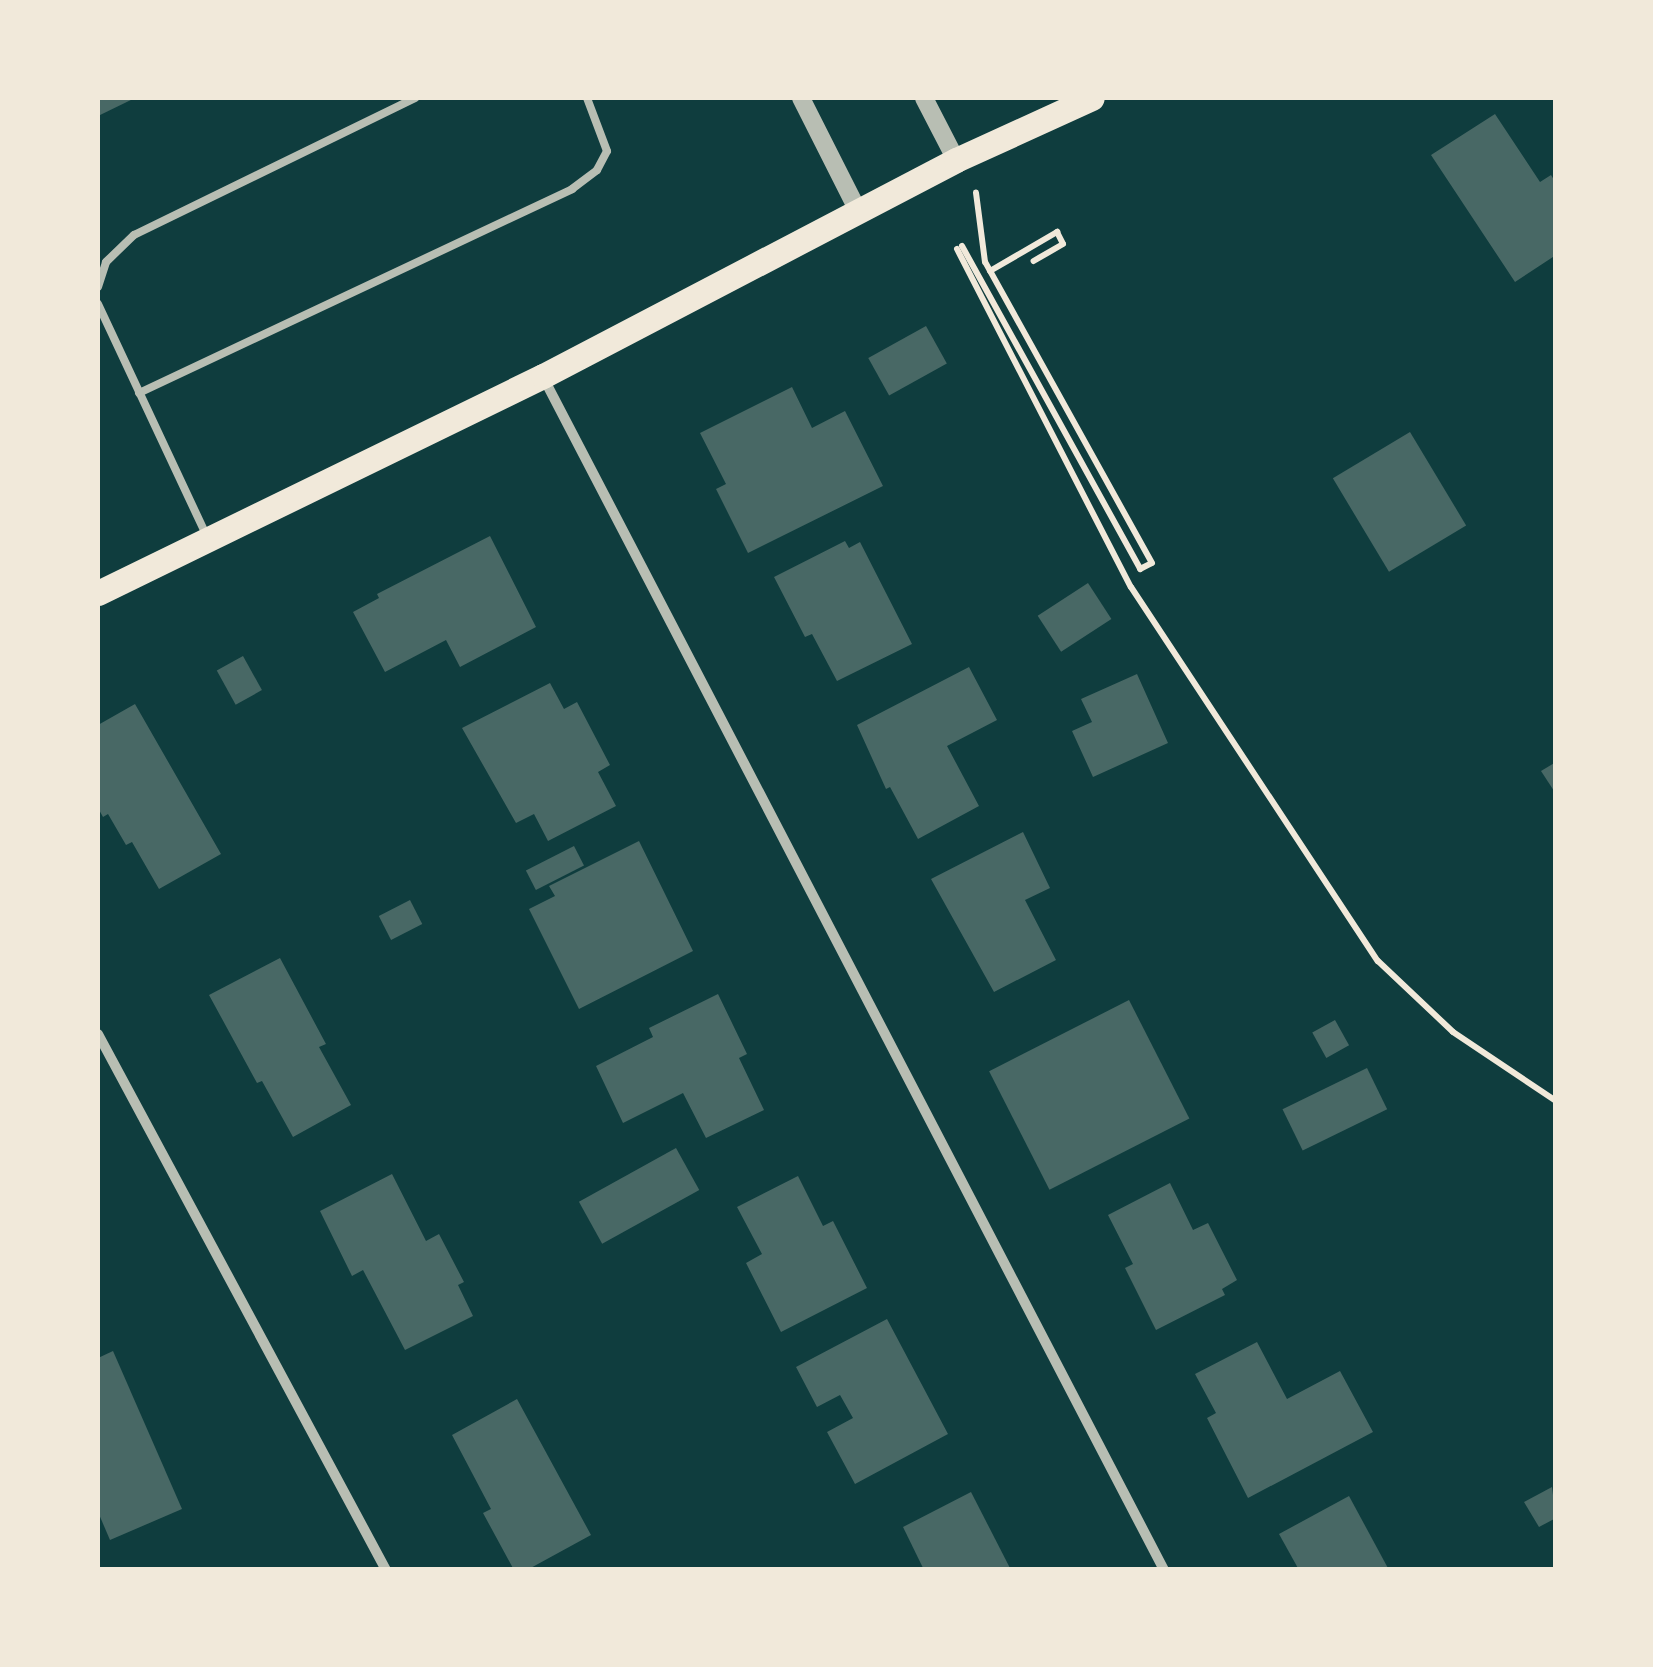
<!DOCTYPE html>
<html>
<head>
<meta charset="utf-8">
<style>
	body { margin:0 }
	#map { position:relative; width:1653px; height:1667px; overflow:hidden; background:#0f3d3e; font-family:"Libre Baskerville",serif }
	div>[style] { position:absolute }
	[style*='--x'] { left:calc(var(--x)*1px); top:calc(var(--y)*1px); width:calc(var(--w)*1px); rotate:calc(var(--a)*1deg) }
	.building>* { inset:0; background:#486865; transform-origin:0 0 }
	.path>* { height:6px; margin:-3px; padding:0 3px; transform-origin:3px; border-radius:3px; background:#f1e9da }
	.service>* { height:8px; margin:-4px; padding:0 4px; transform-origin:4px; border-radius:4px; background:#b8beb3 }
	.minor>* { height:10px; margin:-5px; padding:0 5px; transform-origin:5px; border-radius:5px; background:#b8beb3 }
	.tertiary>* { height:18px; margin:-9px; padding:0 9px; transform-origin:9px; border-radius:9px; background:#b8beb3 }
	.primary>* { height:25px; margin:-12.5px; padding:0 12.5px; transform-origin:12.5px; border-radius:12.5px; background:#f1e9da }
	span { translate:-50% -50%; white-space:nowrap; text-align:center; line-height:1.15; -webkit-text-stroke:10px #f1e9da; paint-order:stroke }
	.frame { position:absolute; inset:0; border:100px solid #f1e9da; pointer-events:none }
</style>
</head>
<body>
<div id="map">
	<div class="building">
		<i style="clip-path:polygon(98px 98px,135px 98px,98px 116px)"></i>
		<i style="clip-path:polygon(1495px 114px,1540px 182px,1551px 175px,1556px 183px,1556px 255px,1515px 282px,1431px 155px)"></i>
		<i style="left:926px;top:326px;width:43px;height:66px;rotate:61deg"></i>
		<i style="clip-path:polygon(792px 387px,812px 428px,845px 411px,883px 486px,748px 553px,716px 489px,726px 484px,700px 433px)"></i>
		<i style="left:1410px;top:432px;width:109px;height:90px;rotate:59deg"></i>
		<i style="clip-path:polygon(490px 536px,536px 627px,460px 667px,446px 640px,385px 672px,353px 612px,379px 598px,377px 594px)"></i>
		<i style="clip-path:polygon(845px 541px,849px 548px,860px 542px,912px 644px,837px 681px,812px 634px,805px 637px,774px 577px)"></i>
		<i style="left:1088px;top:583px;width:43px;height:60px;rotate:57deg"></i>
		<i style="left:243px;top:656px;width:39px;height:30px;rotate:61deg"></i>
		<i style="clip-path:polygon(969px 667px,997px 720px,947px 746px,979px 806px,918px 839px,890px 787px,886px 789px,857px 725px)"></i>
		<i style="clip-path:polygon(1137px 674px,1168px 743px,1093px 777px,1072px 731px,1092px 722px,1081px 699px)"></i>
		<i style="clip-path:polygon(550px 683px,564px 709px,577px 702px,610px 765px,598px 772px,616px 806px,548px 841px,534px 814px,516px 823px,462px 728px)"></i>
		<i style="clip-path:polygon(135px 704px,221px 854px,159px 889px,132px 842px,126px 845px,108px 814px,103px 817px,98px 808px,98px 725px)"></i>
		<i style="clip-path:polygon(1556px 762px,1556px 794px,1541px 771px)"></i>
		<i style="clip-path:polygon(1023px 832px,1050px 888px,1025px 900px,1056px 960px,994px 992px,931px 879px)"></i>
		<i style="clip-path:polygon(639px 841px,693px 951px,579px 1009px,529px 909px,555px 896px,549px 886px)"></i>
		<i style="left:574px;top:846px;width:22px;height:54px;rotate:63deg"></i>
		<i style="left:410px;top:900px;width:27px;height:35px;rotate:63deg"></i>
		<i style="clip-path:polygon(280px 958px,326px 1044px,319px 1047px,351px 1105px,293px 1137px,262px 1081px,257px 1083px,209px 995px)"></i>
		<i style="clip-path:polygon(718px 994px,747px 1054px,739px 1058px,764px 1110px,706px 1138px,683px 1093px,623px 1123px,596px 1066px,653px 1037px,649px 1028px)"></i>
		<i style="left:1129px;top:1000px;width:133px;height:157px;rotate:63deg"></i>
		<i style="left:1335px;top:1020px;width:29px;height:26px;rotate:61deg"></i>
		<i style="left:1367px;top:1068px;width:46px;height:94px;rotate:64deg"></i>
		<i style="left:676px;top:1148px;width:48px;height:111px;rotate:61deg"></i>
		<i style="clip-path:polygon(392px 1174px,426px 1241px,439px 1234px,464px 1282px,458px 1285px,473px 1316px,405px 1350px,363px 1270px,352px 1276px,320px 1211px)"></i>
		<i style="clip-path:polygon(798px 1176px,823px 1226px,833px 1221px,867px 1288px,781px 1332px,746px 1263px,762px 1254px,737px 1207px)"></i>
		<i style="clip-path:polygon(1170px 1183px,1193px 1230px,1208px 1223px,1237px 1280px,1222px 1289px,1225px 1295px,1156px 1330px,1125px 1268px,1133px 1264px,1108px 1215px)"></i>
		<i style="clip-path:polygon(887px 1319px,948px 1434px,855px 1484px,827px 1432px,853px 1418px,840px 1395px,817px 1407px,796px 1367px)"></i>
		<i style="clip-path:polygon(1257px 1342px,1287px 1399px,1340px 1371px,1373px 1432px,1248px 1498px,1207px 1418px,1216px 1413px,1195px 1374px)"></i>
		<i style="clip-path:polygon(113px 1351px,182px 1509px,110px 1540px,98px 1512px,98px 1358px)"></i>
		<i style="clip-path:polygon(517px 1399px,591px 1535px,527px 1570px,514px 1570px,483px 1513px,491px 1509px,452px 1435px)"></i>
		<i style="clip-path:polygon(1552px 1487px,1556px 1518px,1539px 1527px,1524px 1502px)"></i>
		<i style="clip-path:polygon(971px 1492px,1011px 1570px,924px 1570px,903px 1527px)"></i>
		<i style="clip-path:polygon(1349px 1496px,1389px 1570px,1299px 1570px,1279px 1534px)"></i>
	</div>
	<div class="path">
		<i style="--x:962;--y:246;--w:369;--a:61.1"></i>
		<i style="--x:1140;--y:569;--w:13;--a:-27"></i>
		<i style="--x:1152;--y:563;--w:344;--a:-119"></i>
		<i style="--x:985;--y:262;--w:70;--a:-97.4"></i>
		<i style="--x:957;--y:249;--w:380;--a:62.8"></i>
		<i style="--x:1131;--y:587;--w:448;--a:56.6"></i>
		<i style="--x:1378;--y:961;--w:103;--a:43.4"></i>
		<i style="--x:1453;--y:1032;--w:124;--a:33.8"></i>
		<i style="--x:990;--y:271;--w:78;--a:-30.2"></i>
		<i style="--x:1057;--y:232;--w:13;--a:63"></i>
		<i style="--x:1063;--y:244;--w:34;--a:150"></i>
	</div>
	<div class="service">
		<i style="--x:98;--y:287;--w:26;--a:-72"></i>
		<i style="--x:106;--y:262;--w:39;--a:-44"></i>
		<i style="--x:134;--y:235;--w:313;--a:-26"></i>
		<i style="--x:98;--y:304;--w:255;--a:64.9"></i>
		<i style="--x:139;--y:393;--w:479;--a:-25.2"></i>
		<i style="--x:572;--y:189;--w:31;--a:-37"></i>
		<i style="--x:597;--y:170;--w:21;--a:-62"></i>
		<i style="--x:607;--y:151;--w:57;--a:-110.7"></i>
	</div>
	<div class="minor">
		<i style="--x:543;--y:377;--w:1345;--a:62.5"></i>
		<i style="--x:98;--y:1034;--w:608;--a:61.75"></i>
	</div>
	<div class="tertiary">
		<i style="--x:801;--y:98;--w:127;--a:63.2"></i>
		<i style="--x:924;--y:98;--w:70;--a:62.7"></i>
	</div>
	<div class="primary">
		<i style="--x:98;--y:593;--w:495;--a:-26"></i>
		<i style="--x:543;--y:376;--w:466;--a:-27.6"></i>
		<i style="--x:956;--y:160;--w:149;--a:-24.5"></i>
	</div>
	<div class="frame"></div>
</div>
</body>
</html>
